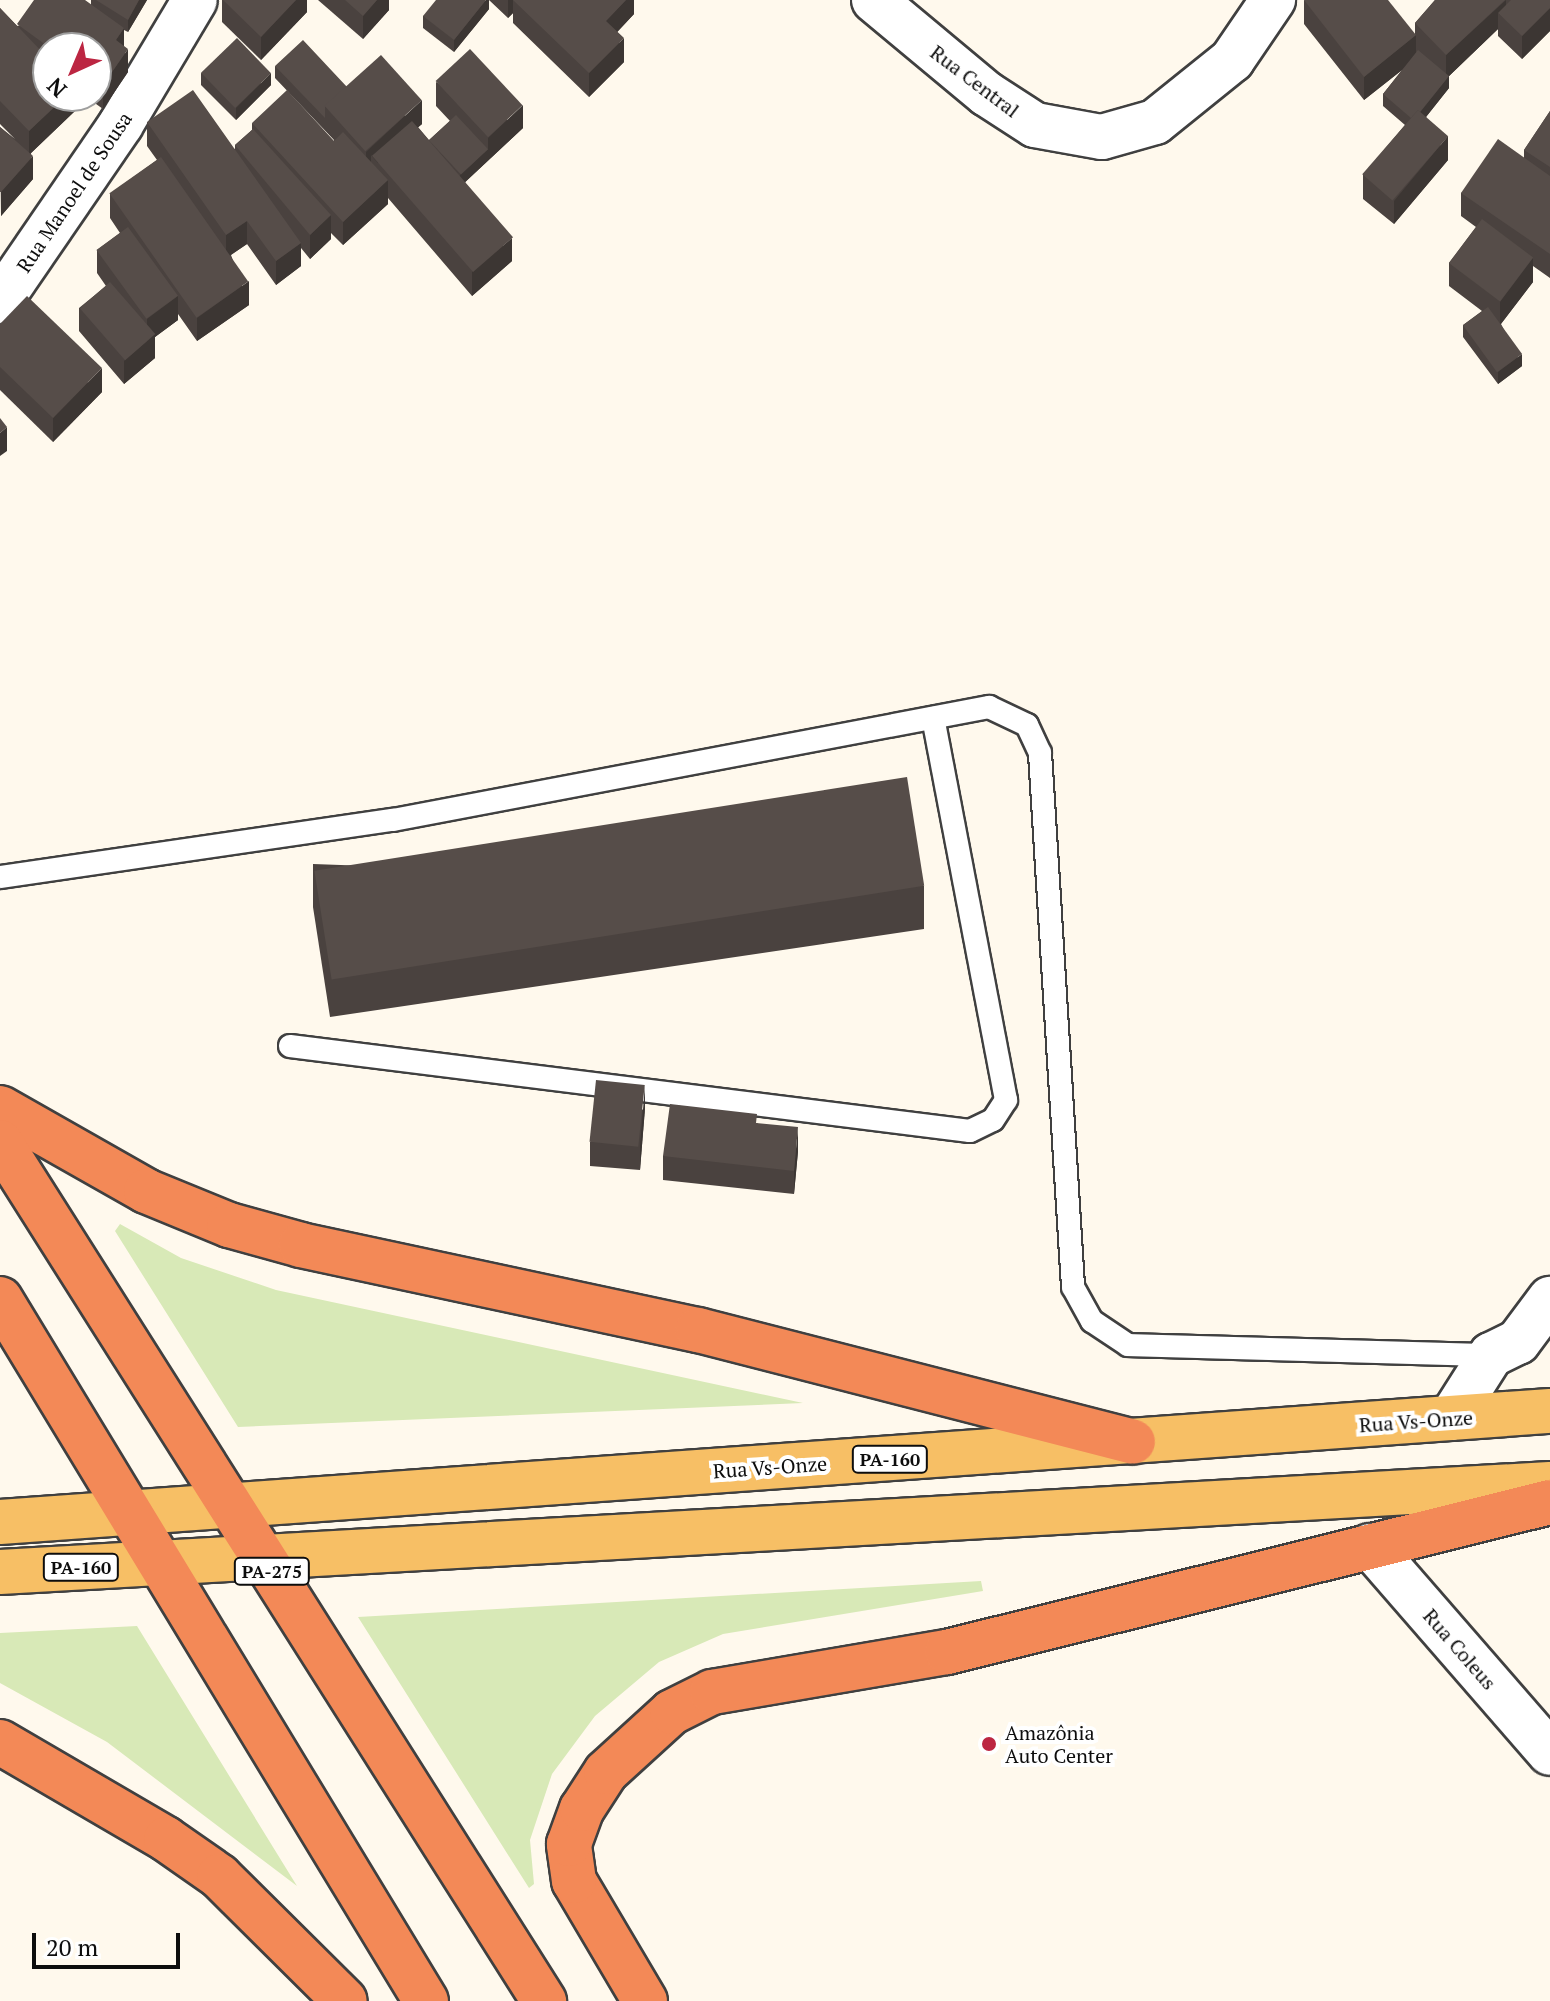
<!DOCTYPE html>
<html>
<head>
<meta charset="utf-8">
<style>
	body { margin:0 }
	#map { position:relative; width:1550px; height:2001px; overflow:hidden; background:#fff9ed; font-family:"PT Serif",serif }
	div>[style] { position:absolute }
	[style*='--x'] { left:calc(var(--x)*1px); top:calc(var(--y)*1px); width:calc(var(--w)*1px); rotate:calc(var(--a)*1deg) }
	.green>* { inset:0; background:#d8e9b7 }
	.roads { filter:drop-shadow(2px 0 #404040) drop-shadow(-2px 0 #404040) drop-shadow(0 2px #404040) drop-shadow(0 -2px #404040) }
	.lane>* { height:22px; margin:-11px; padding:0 11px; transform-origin:11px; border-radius:11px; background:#fff }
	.street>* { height:44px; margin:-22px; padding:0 22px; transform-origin:22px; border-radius:22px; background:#fff }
	.primary>* { height:44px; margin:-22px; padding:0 22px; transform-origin:22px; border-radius:22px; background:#f7bf65 }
	.highway>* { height:44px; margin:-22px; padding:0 22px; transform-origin:22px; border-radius:22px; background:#f38957 }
	.wall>* { inset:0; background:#4a423f }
	.shaded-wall>* { inset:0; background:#3c3633 }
	.building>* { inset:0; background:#564d49; transform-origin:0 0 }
	.dots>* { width:22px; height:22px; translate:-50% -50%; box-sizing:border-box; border:4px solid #fff; border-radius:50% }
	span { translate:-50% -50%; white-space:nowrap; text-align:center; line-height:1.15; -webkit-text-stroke:8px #fff; paint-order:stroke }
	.shield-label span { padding:2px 6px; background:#fff; border:2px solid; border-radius:6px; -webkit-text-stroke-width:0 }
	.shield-label { font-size:18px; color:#0d0d0d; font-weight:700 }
	.street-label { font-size:20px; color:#0d0d0d }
	.poi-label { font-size:20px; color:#0d0d0d }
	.left { translate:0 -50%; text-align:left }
	.north { position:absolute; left:32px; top:32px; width:80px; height:80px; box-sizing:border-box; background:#fff; border:2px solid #9e9e9e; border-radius:50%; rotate:224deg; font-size:22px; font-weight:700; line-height:32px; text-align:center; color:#0d0d0d }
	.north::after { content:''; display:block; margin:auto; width:28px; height:36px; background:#bc2642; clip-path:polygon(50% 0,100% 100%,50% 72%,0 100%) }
	.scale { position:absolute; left:32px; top:1933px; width:148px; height:36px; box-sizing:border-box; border:4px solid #0d0d0d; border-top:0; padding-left:10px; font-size:24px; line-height:28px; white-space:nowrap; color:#0d0d0d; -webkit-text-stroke:6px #fff; paint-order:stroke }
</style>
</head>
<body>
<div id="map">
	<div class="green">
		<i style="clip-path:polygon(120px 1224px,181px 1258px,276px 1290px,803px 1403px,238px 1427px,115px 1231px)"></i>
		<i style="clip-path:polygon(981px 1581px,983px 1591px,723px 1634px,659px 1662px,595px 1716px,552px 1774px,530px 1840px,534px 1884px,529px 1888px,358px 1617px)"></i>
		<i style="clip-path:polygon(137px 1626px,297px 1886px,107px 1742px,0 1683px,0 1633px)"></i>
	</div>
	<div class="roads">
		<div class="lane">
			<i style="--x:0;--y:877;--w:397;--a:-8.3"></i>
			<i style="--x:393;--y:820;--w:607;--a:-10.74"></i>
			<i style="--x:989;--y:707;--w:42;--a:25.3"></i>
			<i style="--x:1027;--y:725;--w:31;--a:65"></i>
			<i style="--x:1040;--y:753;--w:535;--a:86.46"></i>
			<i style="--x:1073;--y:1287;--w:39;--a:61"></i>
			<i style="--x:1092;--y:1321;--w:43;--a:33.7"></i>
			<i style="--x:1128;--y:1345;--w:363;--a:1.6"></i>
			<i style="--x:290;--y:1046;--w:685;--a:7.13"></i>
			<i style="--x:970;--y:1131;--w:25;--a:-26"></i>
			<i style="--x:993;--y:1120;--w:24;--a:-57"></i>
			<i style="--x:1006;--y:1100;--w:389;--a:-100.8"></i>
		</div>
		<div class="street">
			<i style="--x:874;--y:0;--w:147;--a:39.8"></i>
			<i style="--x:987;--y:94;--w:57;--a:32.9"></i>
			<i style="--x:1035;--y:125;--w:68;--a:10.2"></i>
			<i style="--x:1102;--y:137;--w:55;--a:-15.8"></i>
			<i style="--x:1155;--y:122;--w:99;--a:-38.8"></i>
			<i style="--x:1232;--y:60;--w:73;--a:-55.7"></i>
			<i style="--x:0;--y:301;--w:214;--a:-55.6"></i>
			<i style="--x:121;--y:124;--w:144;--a:-59.2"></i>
			<i style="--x:1451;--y:1418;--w:75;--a:-57.6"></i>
			<i style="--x:1491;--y:1355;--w:30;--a:-26"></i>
			<i style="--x:1518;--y:1342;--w:54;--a:-53.3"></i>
			<i style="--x:1370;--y:1546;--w:274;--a:49"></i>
		</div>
		<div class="primary">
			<i style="--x:0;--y:1522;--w:1554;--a:-4.1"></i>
			<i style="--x:0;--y:1572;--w:1552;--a:-3.25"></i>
		</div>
		<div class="highway">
			<i style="--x:0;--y:1108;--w:168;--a:29.6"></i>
			<i style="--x:146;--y:1191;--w:90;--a:22.3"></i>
			<i style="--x:229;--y:1225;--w:75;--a:15.5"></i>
			<i style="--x:301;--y:1245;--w:406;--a:12.1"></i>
			<i style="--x:698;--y:1330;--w:449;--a:14.4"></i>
			<i style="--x:0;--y:1142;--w:1017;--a:57.65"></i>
			<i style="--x:0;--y:1299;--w:821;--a:58.75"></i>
			<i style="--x:0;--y:1742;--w:192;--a:30.3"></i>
			<i style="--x:166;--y:1839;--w:65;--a:34.9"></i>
			<i style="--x:219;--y:1876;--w:177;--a:44.8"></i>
			<i style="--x:645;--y:2001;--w:139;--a:-120.6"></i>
			<i style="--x:574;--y:1881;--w:37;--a:-98"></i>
			<i style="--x:569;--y:1844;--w:37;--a:-70"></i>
			<i style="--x:582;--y:1809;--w:44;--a:-57"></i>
			<i style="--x:606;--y:1772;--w:89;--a:-42.3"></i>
			<i style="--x:672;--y:1712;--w:45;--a:-26.6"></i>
			<i style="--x:712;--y:1692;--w:238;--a:-9.7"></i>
			<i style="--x:947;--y:1652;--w:621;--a:-13.97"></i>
		</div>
	</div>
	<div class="wall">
		<i style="clip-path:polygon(91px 0,147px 0,128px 32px,124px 30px,124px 46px,128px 72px,103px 109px,85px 96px,96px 96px,96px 48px,48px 48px,48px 96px,76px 96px,76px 110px,31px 153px,33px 179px,1px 216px,0 127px,15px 139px,0 124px,0 8px,17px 26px,91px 5px)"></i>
		<i style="clip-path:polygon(222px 0,307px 0,307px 12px,261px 60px,222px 22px)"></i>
		<i style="clip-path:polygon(318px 0,389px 0,389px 10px,363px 39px)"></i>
		<i style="clip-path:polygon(489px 0,489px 9px,454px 52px,423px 28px,423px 16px)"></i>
		<i style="clip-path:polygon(489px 0,634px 0,634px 14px,617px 32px,624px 62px,589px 97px,513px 23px,513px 13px,508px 18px)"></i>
		<i style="clip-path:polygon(1304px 0,1415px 34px,1415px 23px,1435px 0,1550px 0,1550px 31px,1522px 59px,1498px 36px,1498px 29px,1449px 76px,1449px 88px,1426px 117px,1448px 160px,1394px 224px,1363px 199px,1363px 175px,1405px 125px,1383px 106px,1383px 94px,1402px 70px,1364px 100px,1304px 24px)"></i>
		<i style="clip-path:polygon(275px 66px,347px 87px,422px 124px,418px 127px,429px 140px,450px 121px,436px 106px,436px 82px,523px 128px,465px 182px,512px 261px,472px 296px,388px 198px,388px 204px,343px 245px,331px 233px,331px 239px,310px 259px,301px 248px,301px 266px,276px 285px,247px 244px,231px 255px,249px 305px,197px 341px,178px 314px,178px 320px,155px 337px,155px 358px,124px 384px,79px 331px,79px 308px,106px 286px,97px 273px,97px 250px,120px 233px,110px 218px,110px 194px,157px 160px,147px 146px,147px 122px,235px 149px,235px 145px,252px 130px,252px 123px,334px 141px,334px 140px,275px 78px)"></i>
		<i style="clip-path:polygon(201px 73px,271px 85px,236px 120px,201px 85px)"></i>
		<i style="clip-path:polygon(1550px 111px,1550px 278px,1533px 266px,1533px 282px,1501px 324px,1522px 366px,1498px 384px,1463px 337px,1463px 325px,1482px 311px,1449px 286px,1449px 263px,1476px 227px,1461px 216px,1461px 193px,1524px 158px,1524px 150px)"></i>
		<i style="clip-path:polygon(0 324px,102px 392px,53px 442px,0 390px)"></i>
		<i style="clip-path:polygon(313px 864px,924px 886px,924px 929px,330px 1017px,313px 907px)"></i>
		<i style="clip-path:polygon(645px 1108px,640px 1170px,590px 1166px,590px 1142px)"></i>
		<i style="clip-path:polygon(757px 1123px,798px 1151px,794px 1194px,663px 1180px,663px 1156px)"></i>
	</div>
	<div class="shaded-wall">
		<i style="clip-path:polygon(139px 0,147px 0,128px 32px,128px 20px)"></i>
		<i style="clip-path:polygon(296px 0,307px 0,307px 12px,261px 60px,261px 37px)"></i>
		<i style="clip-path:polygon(377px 0,389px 0,389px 10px,363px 39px,363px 16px)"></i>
		<i style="clip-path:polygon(486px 0,489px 0,489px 9px,454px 52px,454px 40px)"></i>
		<i style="clip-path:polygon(508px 0,513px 0,513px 13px,508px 18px)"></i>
		<i style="clip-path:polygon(626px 0,634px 0,634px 14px,606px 44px,606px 21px)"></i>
		<i style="clip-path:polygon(1506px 0,1506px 20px,1498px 13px,1498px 29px,1446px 79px,1446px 55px)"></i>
		<i style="clip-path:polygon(1550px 8px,1550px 31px,1522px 59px,1522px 36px)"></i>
		<i style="clip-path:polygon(124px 28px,124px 51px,116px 40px)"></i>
		<i style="clip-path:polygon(1416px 35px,1416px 59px,1364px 100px,1364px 77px)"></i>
		<i style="clip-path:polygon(624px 38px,624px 62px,589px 97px,589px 73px)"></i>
		<i style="clip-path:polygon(128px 49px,128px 72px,103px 109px,103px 85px)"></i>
		<i style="clip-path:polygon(271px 73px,271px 85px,236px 120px,236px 108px)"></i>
		<i style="clip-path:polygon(1449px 76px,1449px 88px,1414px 132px,1414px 120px)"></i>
		<i style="clip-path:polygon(66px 96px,76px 96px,76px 110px,29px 155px,29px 131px)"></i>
		<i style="clip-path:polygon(422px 100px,422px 124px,378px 163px,371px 155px,371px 170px,366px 175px,366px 152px)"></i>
		<i style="clip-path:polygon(523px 105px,523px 128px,460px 187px,460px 175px,488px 149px,488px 138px)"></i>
		<i style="clip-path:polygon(1448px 136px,1448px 160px,1394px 224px,1394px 201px)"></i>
		<i style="clip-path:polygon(33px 156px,33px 179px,1px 216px,1px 192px)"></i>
		<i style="clip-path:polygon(388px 180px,388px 204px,343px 245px,343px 222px)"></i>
		<i style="clip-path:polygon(331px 215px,331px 239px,310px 259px,310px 235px)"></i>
		<i style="clip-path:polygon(247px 221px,247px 244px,226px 258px,226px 235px)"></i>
		<i style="clip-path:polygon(512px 238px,512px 261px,472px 296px,472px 272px)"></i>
		<i style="clip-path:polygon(301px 243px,301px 266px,276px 285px,276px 261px)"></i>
		<i style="clip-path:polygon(1533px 258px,1533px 282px,1500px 325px,1500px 302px)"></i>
		<i style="clip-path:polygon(249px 281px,249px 305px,197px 341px,197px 318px)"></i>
		<i style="clip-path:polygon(178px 296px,178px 320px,155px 337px,155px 358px,124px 384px,124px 361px,147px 341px,147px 319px)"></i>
		<i style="clip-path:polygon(1522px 354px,1522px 366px,1498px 384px,1498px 372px)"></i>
		<i style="clip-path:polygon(102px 368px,102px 392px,53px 442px,53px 418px)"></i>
		<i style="clip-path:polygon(7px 427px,7px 451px,0 456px,0 433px)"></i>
		<i style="clip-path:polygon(645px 1085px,645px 1108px,640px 1170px,640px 1147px)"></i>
		<i style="clip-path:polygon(798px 1127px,798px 1151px,794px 1194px,794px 1171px)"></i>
	</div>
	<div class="building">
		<i style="clip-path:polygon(34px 0,85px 0,124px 28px,116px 40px,128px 49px,103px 85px,96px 80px,96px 48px,50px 48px,17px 24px)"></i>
		<i style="clip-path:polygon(96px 0,139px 0,128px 20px)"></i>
		<i style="clip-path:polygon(223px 0,296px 0,261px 37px)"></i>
		<i style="clip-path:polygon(345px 0,377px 0,363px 16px)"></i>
		<i style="clip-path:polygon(436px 0,486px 0,454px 40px,423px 16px)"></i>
		<i style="clip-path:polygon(513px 0,626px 0,606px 21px,624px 38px,589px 73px)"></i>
		<i style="clip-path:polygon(1304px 0,1388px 0,1416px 35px,1364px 77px)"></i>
		<i style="clip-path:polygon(1435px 0,1505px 0,1446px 55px,1415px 23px)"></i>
		<i style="clip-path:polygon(1511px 0,1550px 0,1550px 8px,1522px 36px,1498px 13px)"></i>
		<i style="clip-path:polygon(0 8px,48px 58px,48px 96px,66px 96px,29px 131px,0 101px)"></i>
		<i style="left:237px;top:38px;width:49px;height:50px;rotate:46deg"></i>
		<i style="clip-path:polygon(303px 40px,347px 87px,325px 107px,325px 118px,275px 66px)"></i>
		<i style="left:470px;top:49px;width:77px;height:47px;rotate:47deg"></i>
		<i style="clip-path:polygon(1418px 50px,1449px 76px,1420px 112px,1418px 110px,1411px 118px,1383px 94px)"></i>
		<i style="left:381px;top:55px;width:61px;height:76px;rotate:48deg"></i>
		<i style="clip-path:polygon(193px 90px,301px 243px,276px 261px,247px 221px,226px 235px,147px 122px)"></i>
		<i style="clip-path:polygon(287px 90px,334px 141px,343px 132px,388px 180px,343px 222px,252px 123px)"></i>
		<i style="left:1418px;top:110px;width:40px;height:85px;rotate:41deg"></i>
		<i style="clip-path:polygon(1550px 111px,1550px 167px,1524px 150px)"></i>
		<i style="left:456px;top:115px;width:47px;height:37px;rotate:47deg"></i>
		<i style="left:412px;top:121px;width:154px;height:53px;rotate:49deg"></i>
		<i style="clip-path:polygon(0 127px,33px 156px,1px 192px,0 192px)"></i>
		<i style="clip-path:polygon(253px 129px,331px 215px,310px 235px,235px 145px)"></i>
		<i style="clip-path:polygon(1498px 139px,1550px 176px,1550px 254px,1461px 193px)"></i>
		<i style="left:161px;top:157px;width:152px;height:63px;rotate:55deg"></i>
		<i style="left:1482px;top:219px;width:64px;height:55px;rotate:37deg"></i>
		<i style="left:128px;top:227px;width:85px;height:39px;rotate:54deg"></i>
		<i style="left:110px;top:282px;width:69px;height:40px;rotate:49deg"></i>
		<i style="clip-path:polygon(27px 296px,102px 368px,53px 418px,0 367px,0 324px)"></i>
		<i style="left:1488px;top:307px;width:58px;height:31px;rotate:54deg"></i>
		<i style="clip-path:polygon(0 418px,7px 427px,0 433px)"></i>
		<i style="left:907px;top:777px;width:110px;height:600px;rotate:81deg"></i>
		<i style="left:596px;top:1080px;width:49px;height:62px;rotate:6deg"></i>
		<i style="clip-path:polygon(670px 1104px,757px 1114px,756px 1123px,798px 1127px,794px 1171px,663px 1156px)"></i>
	</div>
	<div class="dots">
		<i style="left:989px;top:1744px;background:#bc2642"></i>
	</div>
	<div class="shield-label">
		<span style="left:890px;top:1459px">PA-160</span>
		<span style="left:81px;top:1567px">PA-160</span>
		<span style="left:272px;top:1571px">PA-275</span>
	</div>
	<div class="street-label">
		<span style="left:975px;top:81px;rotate:37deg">Rua Central</span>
		<span style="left:74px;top:192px;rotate:-56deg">Rua Manoel de Sousa</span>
		<span style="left:1416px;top:1421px;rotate:-4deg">Rua Vs-Onze</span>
		<span style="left:770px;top:1467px;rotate:-4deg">Rua Vs-Onze</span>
		<span style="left:1460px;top:1649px;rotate:49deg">Rua Coleus</span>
	</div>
	<div class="poi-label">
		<span class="left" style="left:1005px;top:1744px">Amazônia<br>Auto Center</span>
	</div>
	<div class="north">N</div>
	<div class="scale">20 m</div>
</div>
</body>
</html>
